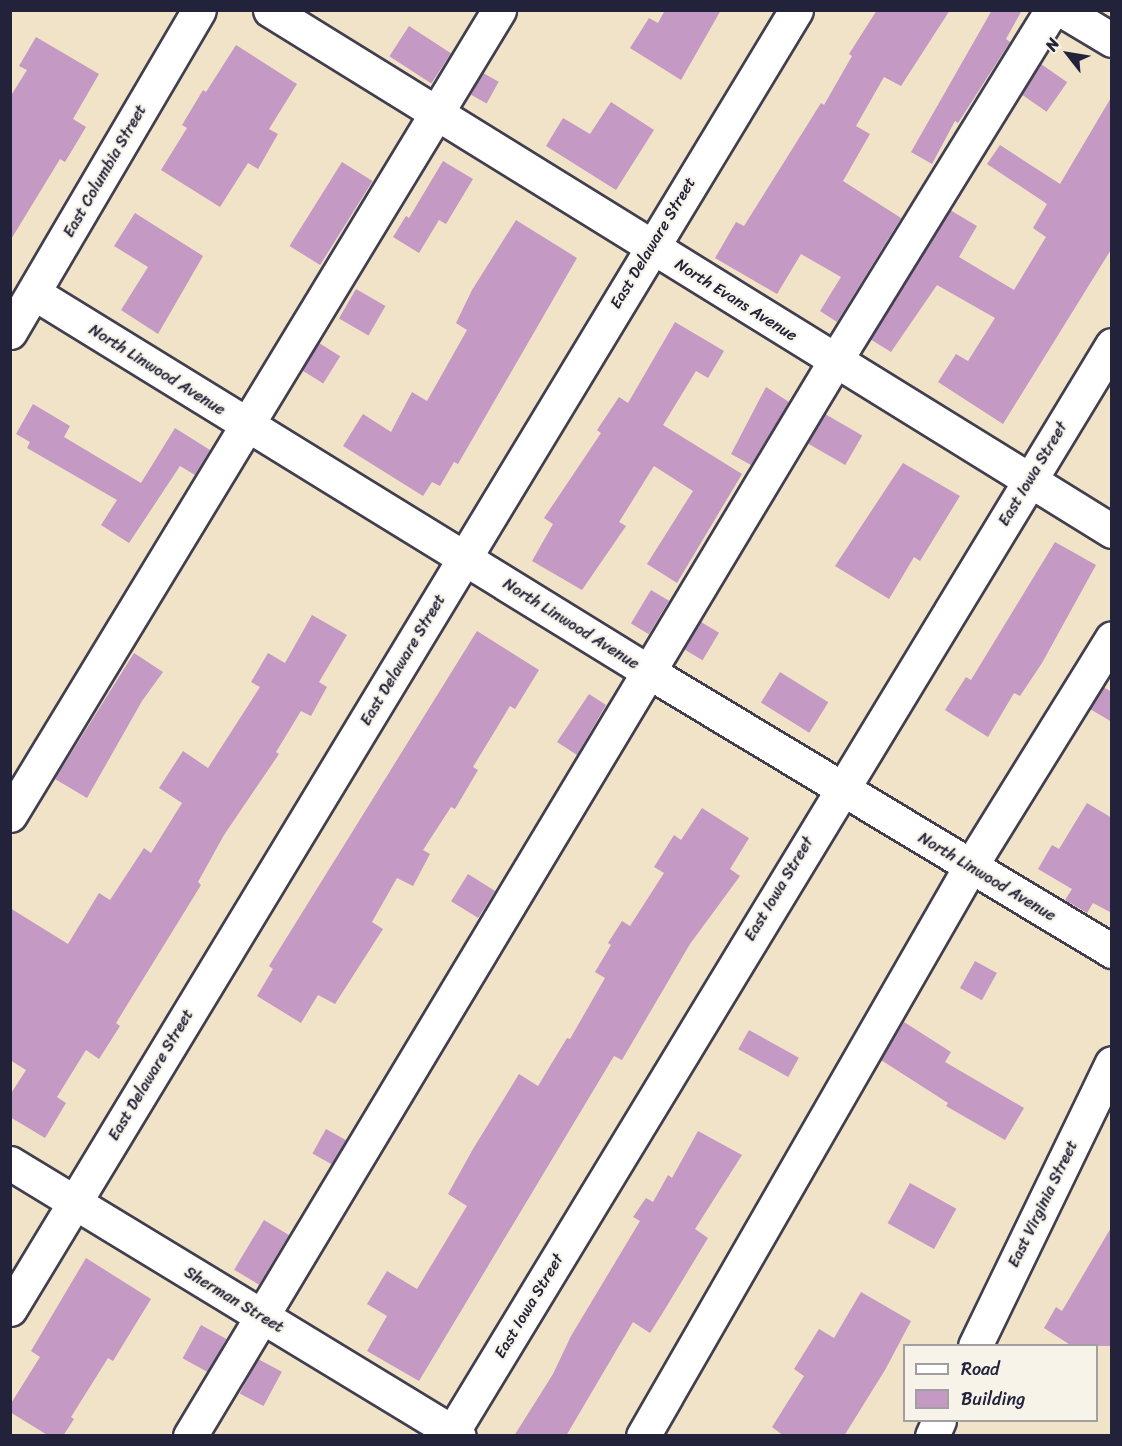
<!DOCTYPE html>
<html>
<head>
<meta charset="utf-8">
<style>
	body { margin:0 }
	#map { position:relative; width:1122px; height:1446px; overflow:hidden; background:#f0e3c7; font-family:Sriracha,sans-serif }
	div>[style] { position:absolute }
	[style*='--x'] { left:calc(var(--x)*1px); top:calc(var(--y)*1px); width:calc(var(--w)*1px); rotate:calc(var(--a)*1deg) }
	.building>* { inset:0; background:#c499c3; transform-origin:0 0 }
	.roads { filter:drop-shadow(2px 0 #413f50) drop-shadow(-2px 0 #413f50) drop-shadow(0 2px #413f50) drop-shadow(0 -2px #413f50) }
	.minor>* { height:33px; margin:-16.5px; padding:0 16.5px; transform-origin:16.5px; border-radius:16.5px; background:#fff }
	.major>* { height:33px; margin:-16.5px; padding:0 16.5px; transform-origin:16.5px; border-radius:16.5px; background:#fff }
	span { translate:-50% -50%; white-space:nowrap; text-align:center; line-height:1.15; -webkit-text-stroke:4.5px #f7f3e8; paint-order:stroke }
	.street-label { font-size:16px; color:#22223b }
	.frame { position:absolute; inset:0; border:12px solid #22223b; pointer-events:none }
	.legend { position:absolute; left:903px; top:1344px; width:195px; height:78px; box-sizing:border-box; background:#f7f3e8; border:2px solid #a29fa3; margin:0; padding:8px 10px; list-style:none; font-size:18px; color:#22223b }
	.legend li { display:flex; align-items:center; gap:12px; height:30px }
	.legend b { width:30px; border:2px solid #a29fa3 }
	.north { position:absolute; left:1038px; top:24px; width:60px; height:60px; -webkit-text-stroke:4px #f7f3e8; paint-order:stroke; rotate:301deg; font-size:16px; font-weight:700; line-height:24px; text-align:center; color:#22223b }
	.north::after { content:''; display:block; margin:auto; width:21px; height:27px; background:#22223b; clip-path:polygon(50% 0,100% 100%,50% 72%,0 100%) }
</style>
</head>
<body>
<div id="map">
	<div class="building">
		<i style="clip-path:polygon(665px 10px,721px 10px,681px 80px,630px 48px,649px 18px,658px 23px)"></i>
		<i style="clip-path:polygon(877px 10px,950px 10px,901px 86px,884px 77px,856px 126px,870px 134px,843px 181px,901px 218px,837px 322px,820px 311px,841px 277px,801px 254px,777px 294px,715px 258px,736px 222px,744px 226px,821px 103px,824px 105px,852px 56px,849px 54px)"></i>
		<i style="clip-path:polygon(992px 10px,1022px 10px,1006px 39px,1010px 42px,958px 123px,955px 121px,932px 164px,911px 152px)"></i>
		<i style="left:409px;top:26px;width:50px;height:36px;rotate:33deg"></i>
		<i style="clip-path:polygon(36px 37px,99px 74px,73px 119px,86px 127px,65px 162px,60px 159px,10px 241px,10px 97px,27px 70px,19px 66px)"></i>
		<i style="clip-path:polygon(236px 45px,297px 84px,269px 129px,278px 134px,258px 169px,248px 163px,220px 207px,161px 170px,187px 128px,182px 125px,203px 90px,206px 92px)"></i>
		<i style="left:1041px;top:64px;width:32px;height:36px;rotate:35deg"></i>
		<i style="left:483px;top:73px;width:18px;height:25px;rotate:29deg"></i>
		<i style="clip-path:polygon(1112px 96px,1112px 248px,1003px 424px,938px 382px,956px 354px,968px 361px,995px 318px,937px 285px,891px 352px,870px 339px,950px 210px,977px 226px,959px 257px,1014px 290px,1046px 237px,1033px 228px,1047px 204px,987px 164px,1000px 145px,1060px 184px)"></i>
		<i style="clip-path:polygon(611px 102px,654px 130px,616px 190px,546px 146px,563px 118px,590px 134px)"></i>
		<i style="clip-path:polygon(443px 161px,473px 179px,446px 224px,439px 220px,419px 253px,393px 237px,406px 216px,409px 218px)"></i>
		<i style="left:342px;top:162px;width:36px;height:99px;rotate:32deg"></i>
		<i style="clip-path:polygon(135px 213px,203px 256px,158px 334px,121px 310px,148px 267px,114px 246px)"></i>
		<i style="clip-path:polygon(516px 220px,577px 258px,458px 464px,454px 462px,440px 486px,432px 482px,423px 496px,343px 446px,363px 414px,391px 432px,412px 392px,427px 401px,467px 330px,456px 323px,472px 290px)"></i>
		<i style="left:356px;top:289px;width:34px;height:34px;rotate:30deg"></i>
		<i style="clip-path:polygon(675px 322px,724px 351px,708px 378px,696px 371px,663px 425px,742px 474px,677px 583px,647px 564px,693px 491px,654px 466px,619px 522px,626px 526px,582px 590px,532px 561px,553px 524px,544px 518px,601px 433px,597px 430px,619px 397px,628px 403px)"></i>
		<i style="left:319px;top:343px;width:25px;height:32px;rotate:32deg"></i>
		<i style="clip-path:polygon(766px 387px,789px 402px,751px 465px,731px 454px)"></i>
		<i style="clip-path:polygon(33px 404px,70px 426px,64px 437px,141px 483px,175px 428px,210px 450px,195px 475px,180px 466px,129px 543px,101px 525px,117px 500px,27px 448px,30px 442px,16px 434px)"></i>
		<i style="left:825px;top:414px;width:43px;height:34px;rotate:30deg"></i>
		<i style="clip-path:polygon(903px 463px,960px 496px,920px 561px,914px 557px,889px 599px,835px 566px)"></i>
		<i style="clip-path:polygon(1055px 542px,1096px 565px,1042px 663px,1020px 696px,1014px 693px,988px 737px,945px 710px,966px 677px,971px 680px)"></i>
		<i style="left:651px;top:590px;width:21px;height:39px;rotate:31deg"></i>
		<i style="clip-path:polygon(312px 615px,347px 635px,319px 682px,327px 687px,311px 716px,301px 711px,276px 752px,279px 754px,224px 835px,198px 882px,201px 885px,116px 1023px,120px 1026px,99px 1059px,86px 1050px,57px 1097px,66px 1103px,45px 1138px,10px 1117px,10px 1095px,26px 1070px,10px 1060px,10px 908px,68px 944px,99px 893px,110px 900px,144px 848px,151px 853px,182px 803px,159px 788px,183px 751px,208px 768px,260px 687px,251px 682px,268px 653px,285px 663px)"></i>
		<i style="left:701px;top:622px;width:21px;height:32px;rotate:31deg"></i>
		<i style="clip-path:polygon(477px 631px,539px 670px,515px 709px,510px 706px,473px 767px,478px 770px,455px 809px,451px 807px,423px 850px,430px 854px,413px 886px,397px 878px,372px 922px,383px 929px,335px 1004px,318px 995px,301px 1023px,257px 996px,273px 969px,269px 966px)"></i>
		<i style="clip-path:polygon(134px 653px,163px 672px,142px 701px,87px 798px,55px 779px)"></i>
		<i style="left:780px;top:672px;width:57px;height:36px;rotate:32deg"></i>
		<i style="clip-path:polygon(1103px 687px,1112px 692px,1112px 722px,1090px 709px)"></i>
		<i style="clip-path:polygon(589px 694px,606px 705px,577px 755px,557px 742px)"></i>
		<i style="clip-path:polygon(1087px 803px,1112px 818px,1112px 913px,1093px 903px,1087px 913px,1065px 900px,1072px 889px,1038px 869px,1052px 845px,1059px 849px)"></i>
		<i style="clip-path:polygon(702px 808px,749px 838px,730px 869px,740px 876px,690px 944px,622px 1060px,614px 1056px,419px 1381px,367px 1351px,387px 1316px,367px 1304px,387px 1271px,417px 1289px,467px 1206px,448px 1194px,473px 1149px,519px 1074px,538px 1086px,567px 1038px,570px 1039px,605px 978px,595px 972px,611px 945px,608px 943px,622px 921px,630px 926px,664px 873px,654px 867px,674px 835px,681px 840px)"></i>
		<i style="left:468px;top:874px;width:32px;height:32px;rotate:32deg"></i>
		<i style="left:975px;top:961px;width:25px;height:31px;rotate:29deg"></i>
		<i style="clip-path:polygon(904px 1022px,951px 1052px,945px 1062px,1024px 1108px,1005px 1140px,946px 1106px,948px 1103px,881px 1060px)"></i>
		<i style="left:749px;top:1030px;width:57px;height:22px;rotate:29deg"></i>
		<i style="left:326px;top:1129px;width:23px;height:28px;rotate:29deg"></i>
		<i style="clip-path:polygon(698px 1131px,742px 1155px,695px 1229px,708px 1238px,662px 1314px,650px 1333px,633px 1322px,566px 1436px,514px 1436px,553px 1374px,571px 1336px,640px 1221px,633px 1217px,646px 1198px,653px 1202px,668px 1175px,672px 1178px)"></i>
		<i style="left:910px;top:1183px;width:53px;height:46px;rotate:29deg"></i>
		<i style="left:264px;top:1220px;width:29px;height:58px;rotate:31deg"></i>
		<i style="clip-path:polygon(1112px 1226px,1112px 1346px,1072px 1346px,1044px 1328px,1056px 1307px,1062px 1311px)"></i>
		<i style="clip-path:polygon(86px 1258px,151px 1299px,113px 1361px,108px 1358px,71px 1417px,74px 1419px,63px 1436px,49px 1436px,10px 1412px,10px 1405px,40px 1357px,31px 1351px)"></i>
		<i style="clip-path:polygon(861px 1292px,911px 1321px,885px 1370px,844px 1436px,784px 1436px,772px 1427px,804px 1376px,794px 1369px,819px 1329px,834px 1338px)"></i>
		<i style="left:201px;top:1325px;width:29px;height:38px;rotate:29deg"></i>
		<i style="left:258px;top:1359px;width:27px;height:39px;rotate:28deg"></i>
	</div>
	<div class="roads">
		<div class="minor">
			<i style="--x:270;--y:10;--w:990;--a:31.75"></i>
			<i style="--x:1062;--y:10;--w:58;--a:31"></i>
			<i style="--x:34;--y:293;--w:722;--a:31.64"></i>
			<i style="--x:649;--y:672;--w:541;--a:31.07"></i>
			<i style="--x:10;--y:815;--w:942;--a:-58.72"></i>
			<i style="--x:10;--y:1163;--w:525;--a:31.3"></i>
			<i style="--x:10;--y:1309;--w:1518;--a:-58.82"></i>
			<i style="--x:190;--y:1436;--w:1254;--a:-59.04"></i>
			<i style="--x:835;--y:361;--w:413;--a:-58.3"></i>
			<i style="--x:450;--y:1436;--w:1276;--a:-58.75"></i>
			<i style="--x:643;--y:1436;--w:656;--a:-60.11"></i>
			<i style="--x:970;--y:867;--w:269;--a:-58.2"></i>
		</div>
		<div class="major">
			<i style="--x:10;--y:332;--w:373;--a:-59.6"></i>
			<i style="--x:975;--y:1346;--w:314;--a:-64.2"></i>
			<i style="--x:932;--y:1436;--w:17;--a:-66"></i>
		</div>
	</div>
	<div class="street-label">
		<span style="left:105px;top:171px;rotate:-60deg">East Columbia Street</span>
		<span style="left:653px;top:243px;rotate:-59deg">East Delaware Street</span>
		<span style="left:736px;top:300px;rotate:32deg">North Evans Avenue</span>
		<span style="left:157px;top:370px;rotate:32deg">North Linwood Avenue</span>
		<span style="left:1033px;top:474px;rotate:-59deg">East Iowa Street</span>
		<span style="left:571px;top:624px;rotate:32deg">North Linwood Avenue</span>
		<span style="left:403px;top:660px;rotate:-59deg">East Delaware Street</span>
		<span style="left:987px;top:877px;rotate:31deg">North Linwood Avenue</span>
		<span style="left:779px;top:889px;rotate:-59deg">East Iowa Street</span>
		<span style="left:151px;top:1075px;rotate:-59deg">East Delaware Street</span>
		<span style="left:1043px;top:1204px;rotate:-64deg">East Virginia Street</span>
		<span style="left:234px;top:1300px;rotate:31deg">Sherman Street</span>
		<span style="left:529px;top:1306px;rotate:-59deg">East Iowa Street</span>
	</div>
	<div class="frame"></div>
	<ul class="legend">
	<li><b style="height:8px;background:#fff"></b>Road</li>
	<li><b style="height:16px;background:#c499c3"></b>Building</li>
	</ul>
	<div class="north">N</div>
</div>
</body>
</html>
